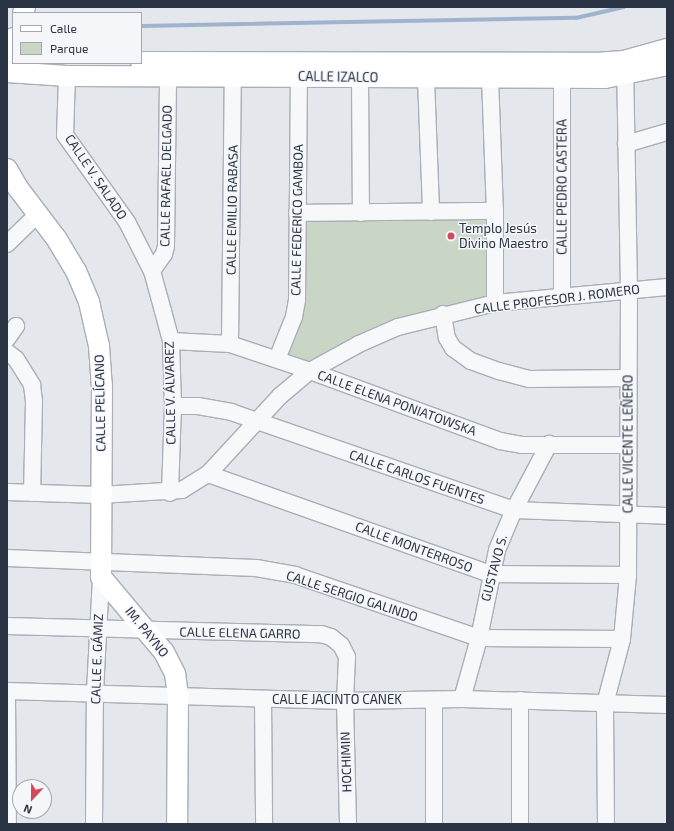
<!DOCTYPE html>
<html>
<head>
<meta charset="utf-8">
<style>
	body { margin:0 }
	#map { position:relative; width:674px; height:831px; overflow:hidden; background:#e4e7ec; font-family:"Exo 2",sans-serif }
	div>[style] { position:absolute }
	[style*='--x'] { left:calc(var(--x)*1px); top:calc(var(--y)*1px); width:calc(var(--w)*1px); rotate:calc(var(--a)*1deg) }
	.green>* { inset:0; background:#c9d6c5 }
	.stream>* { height:3.5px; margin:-1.75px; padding:0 1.75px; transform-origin:1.75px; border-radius:1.75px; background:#9fb4cc }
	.roads { filter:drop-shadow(1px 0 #a9aeb7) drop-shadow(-1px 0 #a9aeb7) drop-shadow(0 1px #a9aeb7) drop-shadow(0 -1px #a9aeb7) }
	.minor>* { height:16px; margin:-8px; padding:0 8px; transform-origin:8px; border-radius:8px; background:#f7f8fa }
	.major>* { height:20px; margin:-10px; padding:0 10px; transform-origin:10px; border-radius:10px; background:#fff }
	.dots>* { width:11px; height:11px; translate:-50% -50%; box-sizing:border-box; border:2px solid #f4f6f9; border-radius:50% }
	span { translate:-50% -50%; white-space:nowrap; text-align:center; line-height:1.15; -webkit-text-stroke:3px #f4f6f9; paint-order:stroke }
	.street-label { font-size:13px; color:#2b3445 }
	.poi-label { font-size:13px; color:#2b3445 }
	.left { translate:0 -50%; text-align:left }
	.frame { position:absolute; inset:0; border:8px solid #2b3445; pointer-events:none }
	.legend { position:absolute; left:12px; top:12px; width:130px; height:52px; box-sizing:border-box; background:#f4f6f9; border:1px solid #a4a8b1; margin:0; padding:5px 7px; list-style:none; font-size:12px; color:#2b3445 }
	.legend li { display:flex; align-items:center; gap:8px; height:20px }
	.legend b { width:20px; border:1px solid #a4a8b1 }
	.north { position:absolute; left:12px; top:779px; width:40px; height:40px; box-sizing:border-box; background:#f4f6f9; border:1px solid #a4a8b1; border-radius:50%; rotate:202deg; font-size:11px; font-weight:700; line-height:16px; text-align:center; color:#2b3445 }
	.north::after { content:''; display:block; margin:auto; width:14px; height:18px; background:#d1495b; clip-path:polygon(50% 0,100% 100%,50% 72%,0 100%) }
</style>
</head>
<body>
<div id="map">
	<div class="green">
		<i style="clip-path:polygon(487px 219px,486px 297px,388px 321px,349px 339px,307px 363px,287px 357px,301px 314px,302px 221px)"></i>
	</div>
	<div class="stream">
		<i style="--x:141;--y:26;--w:435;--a:-1.1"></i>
		<i style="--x:576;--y:18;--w:49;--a:-12.9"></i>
	</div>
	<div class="roads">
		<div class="minor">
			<i style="--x:67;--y:76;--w:59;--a:91.9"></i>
			<i style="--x:65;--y:135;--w:107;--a:54.5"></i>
			<i style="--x:127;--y:222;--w:55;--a:63"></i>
			<i style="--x:152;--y:271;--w:41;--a:74.6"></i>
			<i style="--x:163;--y:311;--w:31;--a:75"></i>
			<i style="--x:171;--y:341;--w:65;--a:88.2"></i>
			<i style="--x:173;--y:406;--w:87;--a:92"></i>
			<i style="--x:360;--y:77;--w:136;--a:89.6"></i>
			<i style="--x:490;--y:77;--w:134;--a:87.9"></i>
			<i style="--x:495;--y:211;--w:92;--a:90"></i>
			<i style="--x:562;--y:78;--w:218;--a:90"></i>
			<i style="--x:426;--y:79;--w:133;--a:87.8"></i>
			<i style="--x:626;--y:144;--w:43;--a:-16.3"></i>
			<i style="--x:297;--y:213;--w:198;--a:-0.6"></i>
			<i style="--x:7;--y:244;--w:43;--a:-44.1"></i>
			<i style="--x:152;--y:271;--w:21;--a:-55"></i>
			<i style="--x:164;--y:254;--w:8;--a:-76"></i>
			<i style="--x:166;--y:246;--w:170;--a:-89.3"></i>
			<i style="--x:443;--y:314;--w:24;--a:81"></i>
			<i style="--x:447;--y:338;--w:12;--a:59"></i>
			<i style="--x:453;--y:348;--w:22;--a:36"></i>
			<i style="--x:471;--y:361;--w:30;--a:20"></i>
			<i style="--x:499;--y:371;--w:31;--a:15"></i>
			<i style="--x:529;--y:379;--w:98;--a:-0.6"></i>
			<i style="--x:7;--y:339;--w:16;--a:-55"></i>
			<i style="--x:171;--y:341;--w:59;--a:2.9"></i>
			<i style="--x:230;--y:344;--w:84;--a:18.6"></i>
			<i style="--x:310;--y:371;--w:202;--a:20.2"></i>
			<i style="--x:500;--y:441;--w:22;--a:10"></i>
			<i style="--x:522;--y:445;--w:105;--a:0"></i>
			<i style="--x:230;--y:344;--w:267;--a:-89.4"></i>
			<i style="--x:7;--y:352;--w:11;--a:38"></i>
			<i style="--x:16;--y:359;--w:31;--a:58"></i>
			<i style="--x:32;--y:385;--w:16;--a:83"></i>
			<i style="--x:34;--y:401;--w:92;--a:91.2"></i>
			<i style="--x:277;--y:359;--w:45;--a:-68"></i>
			<i style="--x:294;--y:317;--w:17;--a:-80"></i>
			<i style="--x:297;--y:300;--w:223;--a:-89.5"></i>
			<i style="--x:173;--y:406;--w:25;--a:0"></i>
			<i style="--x:198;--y:406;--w:34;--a:10"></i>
			<i style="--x:231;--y:412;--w:299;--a:19.1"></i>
			<i style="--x:514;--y:510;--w:153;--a:2.2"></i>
			<i style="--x:208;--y:474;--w:300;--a:19.5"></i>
			<i style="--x:491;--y:574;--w:137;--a:0.4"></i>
			<i style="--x:7;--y:492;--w:93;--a:1.8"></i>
			<i style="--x:100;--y:495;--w:82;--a:-3.5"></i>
			<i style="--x:182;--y:490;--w:31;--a:-32"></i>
			<i style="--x:208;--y:474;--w:106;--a:-47.3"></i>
			<i style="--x:280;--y:396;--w:39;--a:-40"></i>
			<i style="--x:310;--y:371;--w:56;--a:-28.9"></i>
			<i style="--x:359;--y:344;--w:43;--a:-23.6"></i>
			<i style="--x:398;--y:327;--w:100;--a:-13.9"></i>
			<i style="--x:495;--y:303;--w:173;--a:-5.3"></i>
			<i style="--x:7;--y:558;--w:249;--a:2.3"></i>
			<i style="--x:256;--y:568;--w:40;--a:10"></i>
			<i style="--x:295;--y:575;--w:194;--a:18.9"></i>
			<i style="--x:479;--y:638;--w:143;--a:0.4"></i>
			<i style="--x:7;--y:626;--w:314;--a:1.5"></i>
			<i style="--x:321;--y:634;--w:10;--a:17"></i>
			<i style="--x:331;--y:637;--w:13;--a:39"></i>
			<i style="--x:341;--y:645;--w:13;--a:63"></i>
			<i style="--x:347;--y:657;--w:44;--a:92.6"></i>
			<i style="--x:345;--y:701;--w:123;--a:88.6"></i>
			<i style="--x:7;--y:691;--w:338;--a:1.7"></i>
			<i style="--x:345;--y:701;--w:117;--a:-1"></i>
			<i style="--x:462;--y:699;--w:205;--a:1.7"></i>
			<i style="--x:7;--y:696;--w:128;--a:89.6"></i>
			<i style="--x:263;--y:699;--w:125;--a:89.5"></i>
			<i style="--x:462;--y:699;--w:63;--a:-74.4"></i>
			<i style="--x:479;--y:638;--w:90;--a:-78.4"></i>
			<i style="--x:497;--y:550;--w:43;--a:-67"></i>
			<i style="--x:514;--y:510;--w:75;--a:-62.1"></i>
			<i style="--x:94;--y:824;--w:132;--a:-89.6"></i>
			<i style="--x:95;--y:692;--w:115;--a:-87"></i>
			<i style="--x:434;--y:824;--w:124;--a:-90"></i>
			<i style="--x:520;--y:824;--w:124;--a:-90"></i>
			<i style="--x:606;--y:824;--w:120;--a:-90.5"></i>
			<i style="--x:605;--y:704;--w:67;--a:-75.3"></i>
			<i style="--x:622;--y:639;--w:64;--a:-84.6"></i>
			<i style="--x:628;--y:575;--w:286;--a:-89.8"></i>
			<i style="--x:629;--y:289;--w:227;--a:-91"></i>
		</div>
		<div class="major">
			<i style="--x:23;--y:13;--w:6;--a:-72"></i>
			<i style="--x:7;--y:53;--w:16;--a:-68"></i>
			<i style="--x:141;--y:62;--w:454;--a:0.1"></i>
			<i style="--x:595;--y:63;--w:29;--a:-4"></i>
			<i style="--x:624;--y:61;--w:45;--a:-15.6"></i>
			<i style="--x:7;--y:72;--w:60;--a:3.8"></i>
			<i style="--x:67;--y:76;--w:538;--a:0.21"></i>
			<i style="--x:605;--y:78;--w:63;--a:-11.8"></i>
			<i style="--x:7;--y:169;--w:22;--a:60"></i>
			<i style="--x:18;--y:188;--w:63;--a:52.8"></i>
			<i style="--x:56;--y:238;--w:39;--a:59"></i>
			<i style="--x:76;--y:271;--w:34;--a:67"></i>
			<i style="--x:89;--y:302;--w:45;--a:77.2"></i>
			<i style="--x:99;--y:346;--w:39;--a:86"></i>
			<i style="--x:102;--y:385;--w:192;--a:90.3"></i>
			<i style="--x:101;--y:577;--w:98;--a:50"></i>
			<i style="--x:164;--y:652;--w:25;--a:63"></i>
			<i style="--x:175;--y:674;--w:21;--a:82"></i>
			<i style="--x:178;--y:695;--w:129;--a:90.4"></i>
		</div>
	</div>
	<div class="dots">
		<i style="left:451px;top:236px;background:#d1495b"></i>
	</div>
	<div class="street-label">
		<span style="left:338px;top:77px;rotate:1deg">CALLE IZALCO</span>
		<span style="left:166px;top:176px;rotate:-89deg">CALLE RAFAEL DELGADO</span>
		<span style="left:96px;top:177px;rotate:56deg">CALLE V. SALADO</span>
		<span style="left:562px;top:187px;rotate:-90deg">CALLE PEDRO CASTERA</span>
		<span style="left:232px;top:210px;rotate:-89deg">CALLE EMILIO RABASA</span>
		<span style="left:297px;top:220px;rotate:-89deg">CALLE FEDERICO GAMBOA</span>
		<span style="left:557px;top:299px;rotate:-7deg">CALLE PROFESOR J. ROMERO</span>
		<span style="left:170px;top:393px;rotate:-91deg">CALLE V. ÁLVAREZ</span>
		<span style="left:100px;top:403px;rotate:-91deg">CALLE PELÍCANO</span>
		<span style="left:397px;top:403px;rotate:20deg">CALLE ELENA PONIATOWSKA</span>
		<span style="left:628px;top:444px;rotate:-90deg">CALLE VICENTE LEÑERO</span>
		<span style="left:417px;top:477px;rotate:19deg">CALLE CARLOS FUENTES</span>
		<span style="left:414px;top:547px;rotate:20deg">CALLE MONTERROSO</span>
		<span style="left:494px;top:568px;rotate:-75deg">GUSTAVO S.</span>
		<span style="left:352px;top:596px;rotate:18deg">CALLE SERGIO GALINDO</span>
		<span style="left:147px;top:632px;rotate:51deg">IM. PAYNO</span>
		<span style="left:240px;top:633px;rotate:1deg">CALLE ELENA GARRO</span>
		<span style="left:97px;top:659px;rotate:-88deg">CALLE E. GÁMIZ</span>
		<span style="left:337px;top:699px">CALLE JACINTO CANEK</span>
		<span style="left:346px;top:762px;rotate:-92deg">HOCHIMIN</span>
	</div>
	<div class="poi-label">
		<span class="left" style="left:459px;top:236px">Templo Jesús<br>Divino Maestro</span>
	</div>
	<div class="frame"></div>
	<ul class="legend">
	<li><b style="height:5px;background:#fff"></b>Calle</li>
	<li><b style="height:11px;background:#c9d6c5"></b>Parque</li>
	</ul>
	<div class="north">N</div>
</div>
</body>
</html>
